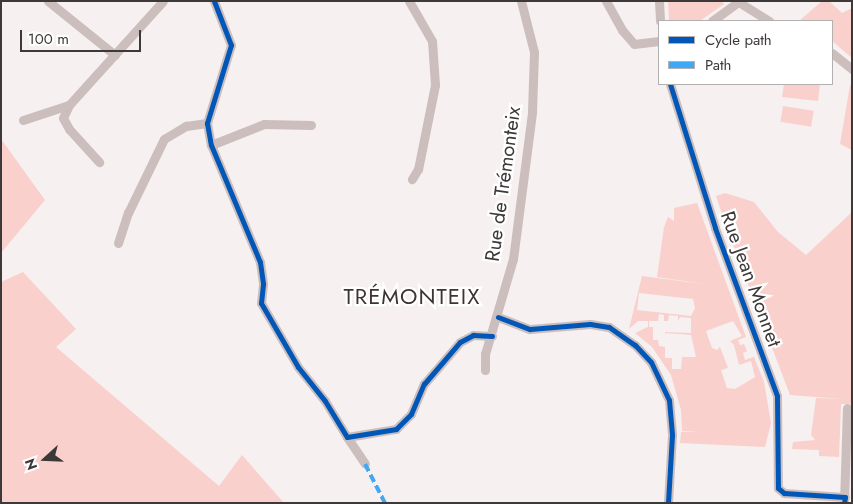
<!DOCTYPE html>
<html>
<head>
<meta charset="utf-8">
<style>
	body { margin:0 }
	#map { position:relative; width:853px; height:504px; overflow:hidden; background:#f6f0f0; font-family:Jost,sans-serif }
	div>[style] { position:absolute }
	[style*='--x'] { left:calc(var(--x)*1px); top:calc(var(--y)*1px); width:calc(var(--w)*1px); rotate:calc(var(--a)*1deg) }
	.green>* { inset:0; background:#f9d0cc; transform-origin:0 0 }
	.street>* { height:9px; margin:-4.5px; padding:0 4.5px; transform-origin:4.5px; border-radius:4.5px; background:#ccbebc }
	.quiet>* { height:4px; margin-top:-2px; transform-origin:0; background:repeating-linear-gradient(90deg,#3fa9f5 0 8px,transparent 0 12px) }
	.cycleway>* { height:5px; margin:-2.5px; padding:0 2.5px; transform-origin:2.5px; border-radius:2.5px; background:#0057b8 }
	span { translate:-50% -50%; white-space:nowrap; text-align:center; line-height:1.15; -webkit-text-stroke:4.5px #fff; paint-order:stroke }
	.street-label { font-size:20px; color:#3e3939 }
	.quarter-label { font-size:22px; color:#3d3433; letter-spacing:1px }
	.frame { position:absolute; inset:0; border:2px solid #3e3939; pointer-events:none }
	.legend { position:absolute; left:658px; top:20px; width:175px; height:65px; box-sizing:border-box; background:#fff; border:1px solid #b2b0b0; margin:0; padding:6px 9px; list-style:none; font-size:15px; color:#3e3939 }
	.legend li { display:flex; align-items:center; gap:10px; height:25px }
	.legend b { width:25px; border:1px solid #b2b0b0 }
	.north { position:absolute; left:20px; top:434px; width:50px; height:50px; -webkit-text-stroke:4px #fff; paint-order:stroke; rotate:250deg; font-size:14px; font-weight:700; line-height:20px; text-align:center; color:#3e3939 }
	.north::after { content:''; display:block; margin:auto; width:18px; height:22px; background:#3e3939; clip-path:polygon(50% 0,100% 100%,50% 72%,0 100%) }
	.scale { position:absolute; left:20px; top:30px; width:121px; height:22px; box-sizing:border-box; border:2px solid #3e3939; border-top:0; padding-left:6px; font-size:15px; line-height:18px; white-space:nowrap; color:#3e3939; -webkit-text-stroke:4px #fff; paint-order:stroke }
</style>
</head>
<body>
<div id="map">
	<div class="green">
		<i style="clip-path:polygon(668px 1px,722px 1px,724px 4px,700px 21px,669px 21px)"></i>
		<i style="clip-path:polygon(822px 1px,829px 1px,842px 13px,852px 8px,852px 58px,832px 41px,832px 21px,799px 21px)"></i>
		<i style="clip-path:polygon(784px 84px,820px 84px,818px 101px,782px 97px)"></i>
		<i style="clip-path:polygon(850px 85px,852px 86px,852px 150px,840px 144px)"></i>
		<i style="left:783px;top:106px;width:31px;height:16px;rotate:9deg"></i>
		<i style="clip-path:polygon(1px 139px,45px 200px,1px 253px)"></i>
		<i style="clip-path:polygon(725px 193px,754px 202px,778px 232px,806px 255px,852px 212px,852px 409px,850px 404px,841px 404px,839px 457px,819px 456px,819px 450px,792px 449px,793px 442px,815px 440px,811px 435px,816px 398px,842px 399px,790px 395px,727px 229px,716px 196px)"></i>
		<i style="clip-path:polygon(evenodd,697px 203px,746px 337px,738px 340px,740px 345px,744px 344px,747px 351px,743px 353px,745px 360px,754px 357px,764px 382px,771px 423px,765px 447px,680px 443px,681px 432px,700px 431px,682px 431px,681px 410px,671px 375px,652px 347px,635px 333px,648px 327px,648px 321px,638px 321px,629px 329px,642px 276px,711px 285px,657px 277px,664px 227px,668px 217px,674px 221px,674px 208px,697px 203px,639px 293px,693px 299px,695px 308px,691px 316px,637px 310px,639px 293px,697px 203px,659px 314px,664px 315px,664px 321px,668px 321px,669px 315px,678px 316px,678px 321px,680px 317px,691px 318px,691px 333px,665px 332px,665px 347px,659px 346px,658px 340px,653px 340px,653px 327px,649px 327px,649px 321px,658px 321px,659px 314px,697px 203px,733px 321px,742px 336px,730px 341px,734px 345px,739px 365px,751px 361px,755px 377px,735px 389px,727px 388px,721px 370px,728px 368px,720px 347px,717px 350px,712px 348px,706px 331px,733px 321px,697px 203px,665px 333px,691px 335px,696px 357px,682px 357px,681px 369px,672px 369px,672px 358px,665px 358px,665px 333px)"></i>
		<i style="clip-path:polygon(23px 272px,76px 329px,56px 347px,219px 486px,242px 455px,284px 503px,1px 503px,1px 282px)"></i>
	</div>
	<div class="street">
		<i style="--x:48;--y:1;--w:86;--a:38.9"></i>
		<i style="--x:214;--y:1;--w:47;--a:68.9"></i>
		<i style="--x:231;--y:45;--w:82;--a:107.1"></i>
		<i style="--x:207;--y:123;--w:22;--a:80"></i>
		<i style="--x:211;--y:145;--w:127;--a:67.3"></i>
		<i style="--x:260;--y:262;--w:22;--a:82"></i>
		<i style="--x:263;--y:284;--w:19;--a:96"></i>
		<i style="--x:261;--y:303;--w:74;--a:60"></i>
		<i style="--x:298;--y:367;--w:43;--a:51.5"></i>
		<i style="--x:325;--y:401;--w:42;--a:58.6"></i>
		<i style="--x:347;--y:437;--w:50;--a:-9.3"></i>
		<i style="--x:396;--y:429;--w:21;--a:-45"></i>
		<i style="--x:411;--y:414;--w:33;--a:-67"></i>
		<i style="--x:424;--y:384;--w:55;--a:-49.4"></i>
		<i style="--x:460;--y:342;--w:15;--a:-28"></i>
		<i style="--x:473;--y:335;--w:19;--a:3"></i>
		<i style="--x:409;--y:1;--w:46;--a:60.1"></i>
		<i style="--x:432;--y:41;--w:44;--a:86.1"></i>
		<i style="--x:435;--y:85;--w:86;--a:101.4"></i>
		<i style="--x:418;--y:169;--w:12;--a:121"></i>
		<i style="--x:606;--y:1;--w:33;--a:61"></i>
		<i style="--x:622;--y:30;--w:18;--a:49"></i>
		<i style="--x:634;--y:44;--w:25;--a:-7"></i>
		<i style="--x:659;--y:1;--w:20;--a:87"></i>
		<i style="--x:737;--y:1;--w:38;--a:32"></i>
		<i style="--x:712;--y:21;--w:32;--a:-36"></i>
		<i style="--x:832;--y:53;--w:26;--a:39"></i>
		<i style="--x:670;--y:84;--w:151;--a:72.6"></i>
		<i style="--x:715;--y:228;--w:179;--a:69.7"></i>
		<i style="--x:777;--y:396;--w:92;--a:89.4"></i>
		<i style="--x:778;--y:488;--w:8;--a:40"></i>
		<i style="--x:784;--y:493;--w:61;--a:3.8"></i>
		<i style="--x:69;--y:105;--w:14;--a:115"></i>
		<i style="--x:63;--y:118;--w:13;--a:61"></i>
		<i style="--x:69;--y:129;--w:45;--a:47.7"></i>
		<i style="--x:23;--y:120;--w:48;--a:-18.1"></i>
		<i style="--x:69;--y:105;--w:140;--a:-47.9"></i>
		<i style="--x:211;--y:145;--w:57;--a:-21.6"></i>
		<i style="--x:264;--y:124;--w:47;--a:1.2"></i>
		<i style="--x:118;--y:243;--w:32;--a:-72"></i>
		<i style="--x:128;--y:213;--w:82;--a:-64.1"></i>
		<i style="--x:164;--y:139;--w:26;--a:-31"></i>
		<i style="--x:186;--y:126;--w:21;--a:-8"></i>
		<i style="--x:498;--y:317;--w:34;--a:21"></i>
		<i style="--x:530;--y:329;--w:60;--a:-4.8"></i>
		<i style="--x:590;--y:324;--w:19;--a:9"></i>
		<i style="--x:609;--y:327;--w:32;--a:35"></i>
		<i style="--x:635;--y:345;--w:23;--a:47"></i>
		<i style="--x:651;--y:362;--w:42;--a:64.7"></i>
		<i style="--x:669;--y:400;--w:35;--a:85"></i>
		<i style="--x:672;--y:435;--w:68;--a:93.4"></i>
		<i style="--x:485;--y:370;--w:16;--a:-90"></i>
		<i style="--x:485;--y:354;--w:99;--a:-73.6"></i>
		<i style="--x:513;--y:259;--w:148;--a:-82.6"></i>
		<i style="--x:532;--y:112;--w:60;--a:-88.1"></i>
		<i style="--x:534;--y:52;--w:53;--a:-104.3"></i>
		<i style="--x:347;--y:437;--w:32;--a:56"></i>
		<i style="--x:844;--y:503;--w:95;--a:-88.2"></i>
	</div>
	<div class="quiet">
		<i style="--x:365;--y:464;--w:44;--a:62.9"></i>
	</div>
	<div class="cycleway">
		<i style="--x:214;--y:1;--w:47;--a:68.9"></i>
		<i style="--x:231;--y:45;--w:82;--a:107.1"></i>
		<i style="--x:207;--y:123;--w:22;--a:80"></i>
		<i style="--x:211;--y:145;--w:127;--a:67.3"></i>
		<i style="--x:260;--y:262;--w:22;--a:82"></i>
		<i style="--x:263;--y:284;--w:19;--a:96"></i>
		<i style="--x:261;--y:303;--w:74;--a:60"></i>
		<i style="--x:298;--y:367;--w:43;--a:51.5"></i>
		<i style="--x:325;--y:401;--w:42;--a:58.6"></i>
		<i style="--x:347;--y:437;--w:50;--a:-9.3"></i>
		<i style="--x:396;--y:429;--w:21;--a:-45"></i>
		<i style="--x:411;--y:414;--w:33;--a:-67"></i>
		<i style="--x:424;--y:384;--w:55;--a:-49.4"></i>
		<i style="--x:460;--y:342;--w:15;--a:-28"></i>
		<i style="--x:473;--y:335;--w:19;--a:3"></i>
		<i style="--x:670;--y:84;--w:151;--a:72.6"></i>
		<i style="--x:715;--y:228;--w:179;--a:69.7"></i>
		<i style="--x:777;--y:396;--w:92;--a:89.4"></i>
		<i style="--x:778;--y:488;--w:8;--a:40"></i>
		<i style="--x:784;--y:493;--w:61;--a:3.8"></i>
		<i style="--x:845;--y:497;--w:6;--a:99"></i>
		<i style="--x:498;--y:317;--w:34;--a:21"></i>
		<i style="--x:530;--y:329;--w:60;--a:-4.8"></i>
		<i style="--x:590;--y:324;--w:19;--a:9"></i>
		<i style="--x:609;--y:327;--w:32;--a:35"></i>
		<i style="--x:635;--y:345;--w:23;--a:47"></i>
		<i style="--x:651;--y:362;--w:42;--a:64.7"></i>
		<i style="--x:669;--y:400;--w:35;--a:85"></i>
		<i style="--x:672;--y:435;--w:68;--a:93.4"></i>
	</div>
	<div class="street-label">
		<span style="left:503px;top:184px;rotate:-82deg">Rue de Trémonteix</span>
		<span style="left:751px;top:279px;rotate:70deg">Rue Jean Monnet</span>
	</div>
	<div class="quarter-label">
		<span style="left:412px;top:297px">TRÉMONTEIX</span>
	</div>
	<div class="frame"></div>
	<ul class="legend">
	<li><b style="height:6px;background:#0057b8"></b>Cycle path</li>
	<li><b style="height:6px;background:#3fa9f5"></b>Path</li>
	</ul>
	<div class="north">N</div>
	<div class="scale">100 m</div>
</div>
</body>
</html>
